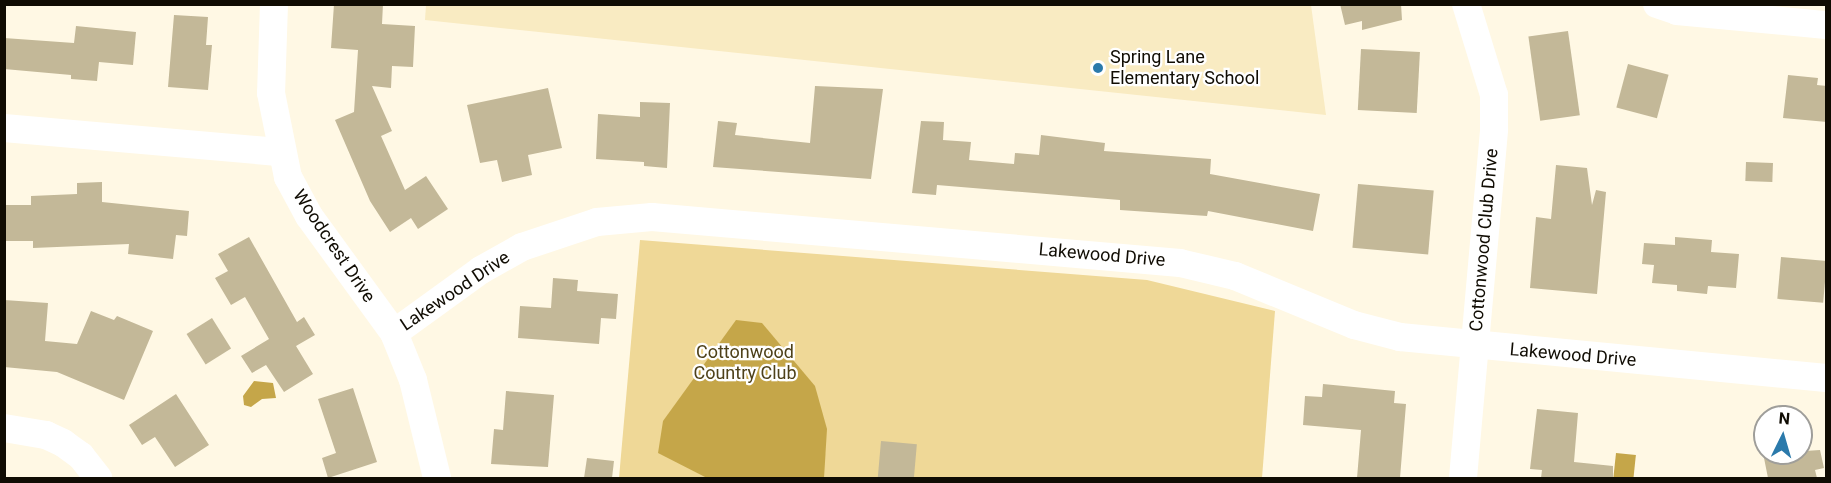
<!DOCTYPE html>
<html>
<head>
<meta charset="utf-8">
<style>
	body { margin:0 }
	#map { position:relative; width:1831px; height:483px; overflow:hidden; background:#fff8e4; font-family:Roboto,sans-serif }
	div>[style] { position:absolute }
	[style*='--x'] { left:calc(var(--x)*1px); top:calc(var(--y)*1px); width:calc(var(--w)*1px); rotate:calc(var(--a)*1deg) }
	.built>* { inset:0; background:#f9ebc2 }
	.green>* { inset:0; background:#efd897 }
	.water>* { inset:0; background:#c5a649; transform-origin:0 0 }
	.building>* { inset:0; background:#c3b898; transform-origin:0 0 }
	.minor>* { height:28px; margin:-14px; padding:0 14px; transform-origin:14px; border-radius:14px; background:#fff }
	.dots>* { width:16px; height:16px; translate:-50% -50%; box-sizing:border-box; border:3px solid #fff; border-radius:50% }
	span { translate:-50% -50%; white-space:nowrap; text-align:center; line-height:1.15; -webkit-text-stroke:4.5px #fff; paint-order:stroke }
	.poi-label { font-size:18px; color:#100c03 }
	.left { translate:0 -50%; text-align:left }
	.street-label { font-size:18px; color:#100c03 }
	.park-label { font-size:18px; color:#4e411a }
	.frame { position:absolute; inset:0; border:6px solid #100c03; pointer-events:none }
	.north { position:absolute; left:1753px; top:405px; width:60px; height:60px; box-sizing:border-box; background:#fff; border:2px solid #9f9e9a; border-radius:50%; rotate:5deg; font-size:16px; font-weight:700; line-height:24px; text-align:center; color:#100c03 }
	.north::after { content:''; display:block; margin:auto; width:21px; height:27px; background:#2b7aab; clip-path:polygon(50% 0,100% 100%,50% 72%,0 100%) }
</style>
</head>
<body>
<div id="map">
	<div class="built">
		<i style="clip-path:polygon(426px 5px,1311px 5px,1326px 115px,425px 20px)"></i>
	</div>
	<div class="green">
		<i style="clip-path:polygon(640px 240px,1147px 280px,1275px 311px,1262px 478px,619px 478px)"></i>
	</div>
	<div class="water">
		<i style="clip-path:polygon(736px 320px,762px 323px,815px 386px,827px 429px,824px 478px,707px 478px,658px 453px,663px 421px)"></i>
		<i style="clip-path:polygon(254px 381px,273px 383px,276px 398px,262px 399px,251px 407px,244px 405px,243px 396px)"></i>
		<i style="left:1616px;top:453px;width:20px;height:25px;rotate:6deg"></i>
	</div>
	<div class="building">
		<i style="clip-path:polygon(334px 4px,383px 4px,382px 24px,415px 26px,413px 67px,392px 66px,391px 88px,372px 86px,392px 131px,381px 136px,405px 190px,426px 176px,448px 209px,418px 229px,411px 218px,390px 232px,370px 201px,335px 120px,354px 112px,358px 50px,331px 48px)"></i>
		<i style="clip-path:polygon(1340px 4px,1401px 4px,1402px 20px,1362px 30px,1362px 21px,1345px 25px)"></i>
		<i style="clip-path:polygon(174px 15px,208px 17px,206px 45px,212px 45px,208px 90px,168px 87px)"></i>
		<i style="clip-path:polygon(76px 26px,136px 32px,133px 65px,99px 62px,97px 81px,71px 79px,71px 75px,4px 69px,4px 38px,74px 43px)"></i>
		<i style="left:1568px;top:31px;width:85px;height:40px;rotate:82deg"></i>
		<i style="left:1361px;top:49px;width:59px;height:61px;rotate:3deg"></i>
		<i style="left:1628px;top:64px;width:42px;height:45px;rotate:15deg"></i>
		<i style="clip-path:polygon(1788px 75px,1818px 78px,1817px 85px,1827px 86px,1827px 122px,1783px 118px)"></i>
		<i style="clip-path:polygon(815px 86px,883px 89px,871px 179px,713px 167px,718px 121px,737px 123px,735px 135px,810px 143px)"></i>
		<i style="clip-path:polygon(548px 88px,562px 148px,528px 155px,532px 175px,502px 182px,497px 160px,480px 163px,467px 105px)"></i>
		<i style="clip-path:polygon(640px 102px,670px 103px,667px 168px,644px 166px,644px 162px,596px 159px,598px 114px,640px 117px)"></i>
		<i style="clip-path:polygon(921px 121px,944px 122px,943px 140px,971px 142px,969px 160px,1014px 164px,1015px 153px,1039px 155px,1041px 135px,1105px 143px,1104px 151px,1211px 159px,1210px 174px,1320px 194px,1313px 231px,1208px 211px,1207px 216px,1120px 210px,1120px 200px,937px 185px,936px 195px,912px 193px)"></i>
		<i style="left:1746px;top:162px;width:27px;height:19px;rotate:2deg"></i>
		<i style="clip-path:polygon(1556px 165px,1587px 168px,1592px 205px,1596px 190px,1606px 192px,1597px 294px,1530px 288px,1536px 217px,1551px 219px)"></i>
		<i style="clip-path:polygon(102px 182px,102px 202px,189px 211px,187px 236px,176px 235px,173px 259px,128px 254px,129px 244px,33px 248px,33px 241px,4px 241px,4px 205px,31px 205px,31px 196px,77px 194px,77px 183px)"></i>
		<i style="left:1358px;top:184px;width:76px;height:64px;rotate:5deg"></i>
		<i style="clip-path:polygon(249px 237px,297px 322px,304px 317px,315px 335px,296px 346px,313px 374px,284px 392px,266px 365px,252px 373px,241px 356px,269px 339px,245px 297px,231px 305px,215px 278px,228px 271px,218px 254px)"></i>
		<i style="clip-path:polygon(1675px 237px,1712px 240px,1711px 252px,1739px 254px,1736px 288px,1708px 286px,1707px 294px,1677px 291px,1677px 285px,1652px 283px,1654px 265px,1642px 264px,1644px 243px,1675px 245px)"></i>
		<i style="left:1781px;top:257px;width:46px;height:42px;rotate:5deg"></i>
		<i style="clip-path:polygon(553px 278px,578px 280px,577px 291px,618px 294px,616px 319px,601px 318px,599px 344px,518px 338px,520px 306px,551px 308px)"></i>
		<i style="clip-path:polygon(4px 300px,48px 303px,45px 341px,77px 344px,91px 311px,114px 320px,117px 316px,153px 331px,124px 400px,57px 372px,4px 367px)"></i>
		<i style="left:212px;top:318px;width:36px;height:30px;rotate:58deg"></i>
		<i style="clip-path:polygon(1323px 384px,1395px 391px,1394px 403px,1406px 404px,1400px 478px,1357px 478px,1361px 430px,1303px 425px,1305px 396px,1322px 397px)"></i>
		<i style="clip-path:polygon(353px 388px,377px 462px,328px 478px,322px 458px,336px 453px,318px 399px)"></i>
		<i style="clip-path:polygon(506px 391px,554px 395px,548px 467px,491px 464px,494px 429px,503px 430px)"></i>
		<i style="clip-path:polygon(176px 394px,209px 445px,175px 467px,155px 437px,142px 445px,129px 425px)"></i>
		<i style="clip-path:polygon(1537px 409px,1578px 413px,1574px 462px,1613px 466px,1613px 478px,1541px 478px,1542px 470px,1530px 469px)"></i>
		<i style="left:881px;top:441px;width:36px;height:37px;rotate:5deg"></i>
		<i style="clip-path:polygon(1820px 450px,1824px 468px,1815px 470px,1817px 478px,1768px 478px,1764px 458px,1776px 453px)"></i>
		<i style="clip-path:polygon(587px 458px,614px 461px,612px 478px,584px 478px)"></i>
	</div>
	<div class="minor">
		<i style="--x:274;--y:4;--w:89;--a:91.9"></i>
		<i style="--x:271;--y:93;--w:86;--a:78.6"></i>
		<i style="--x:288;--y:177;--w:44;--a:61.7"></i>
		<i style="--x:309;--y:216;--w:145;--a:54"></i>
		<i style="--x:394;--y:333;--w:51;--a:68"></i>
		<i style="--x:413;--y:380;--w:101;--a:76.2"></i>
		<i style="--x:1657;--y:4;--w:21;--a:19"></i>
		<i style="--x:1677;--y:11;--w:150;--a:5.4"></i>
		<i style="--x:4;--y:128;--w:278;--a:5"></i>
		<i style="--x:394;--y:333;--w:107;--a:-35.9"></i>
		<i style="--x:481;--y:270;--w:47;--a:-29.3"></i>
		<i style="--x:522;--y:247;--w:79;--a:-18.4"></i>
		<i style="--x:597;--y:222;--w:55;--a:-5.2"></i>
		<i style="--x:652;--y:217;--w:530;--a:4.98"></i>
		<i style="--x:1180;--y:263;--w:57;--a:13.3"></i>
		<i style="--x:1235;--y:276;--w:129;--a:22.4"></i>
		<i style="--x:1354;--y:325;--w:48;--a:14.6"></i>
		<i style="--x:1400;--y:337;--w:428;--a:5.5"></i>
		<i style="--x:4;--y:428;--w:43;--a:9.5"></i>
		<i style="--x:46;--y:435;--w:19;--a:25"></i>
		<i style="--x:63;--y:443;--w:22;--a:36"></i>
		<i style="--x:81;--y:456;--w:28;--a:52"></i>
		<i style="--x:1463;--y:478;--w:350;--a:-84.9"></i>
		<i style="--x:1494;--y:129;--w:34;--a:-90"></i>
		<i style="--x:1494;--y:95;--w:95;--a:-107.1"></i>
	</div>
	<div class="dots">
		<i style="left:1098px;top:68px;background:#2b7aab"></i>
	</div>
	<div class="poi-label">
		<span class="left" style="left:1110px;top:68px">Spring Lane<br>Elementary School</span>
	</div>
	<div class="street-label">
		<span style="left:1484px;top:240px;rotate:-85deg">Cottonwood Club Drive</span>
		<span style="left:334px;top:246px;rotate:56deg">Woodcrest Drive</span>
		<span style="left:1102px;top:255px;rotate:5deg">Lakewood Drive</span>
		<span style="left:455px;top:291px;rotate:-34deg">Lakewood Drive</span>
		<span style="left:1573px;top:355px;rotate:5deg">Lakewood Drive</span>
	</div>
	<div class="park-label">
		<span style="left:745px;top:363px">Cottonwood<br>Country Club</span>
	</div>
	<div class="frame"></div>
	<div class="north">N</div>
</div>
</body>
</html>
